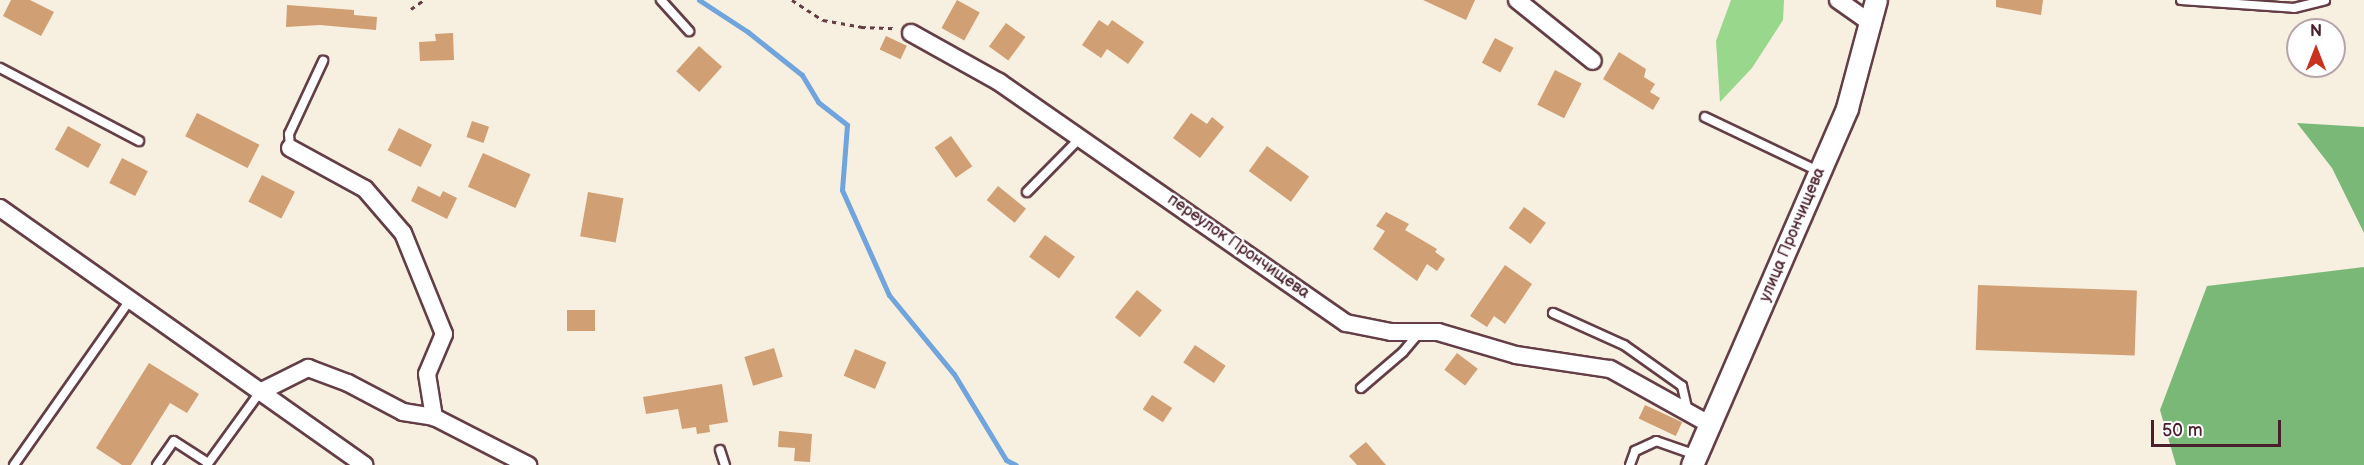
<!DOCTYPE html>
<html>
<head>
<meta charset="utf-8">
<style>
	body { margin:0 }
	#map { position:relative; width:2364px; height:465px; overflow:hidden; background:#f7efdf; font-family:"Balsamiq Sans",sans-serif }
	div>[style] { position:absolute }
	[style*='--x'] { left:calc(var(--x)*1px); top:calc(var(--y)*1px); width:calc(var(--w)*1px); rotate:calc(var(--a)*1deg) }
	.green>* { inset:0; background:#99d78c }
	.forest>* { inset:0; background:#7ab878 }
	.stream>* { height:5px; margin:-2.5px; padding:0 2.5px; transform-origin:2.5px; border-radius:2.5px; background:#70a4dc }
	.building>* { inset:0; background:#d09f73; transform-origin:0 0 }
	.path>* { height:3px; margin-top:-1.5px; transform-origin:0; background:repeating-linear-gradient(90deg,#643e46 0 4.5px,transparent 0 9px) }
	.roads { filter:drop-shadow(2px 0 #643e46) drop-shadow(-2px 0 #643e46) drop-shadow(0 2px #643e46) drop-shadow(0 -2px #643e46) }
	.service>* { height:8px; margin:-4px; padding:0 4px; transform-origin:4px; border-radius:4px; background:#fff }
	.minor>* { height:16px; margin:-8px; padding:0 8px; transform-origin:8px; border-radius:8px; background:#fff }
	.tertiary>* { height:21px; margin:-10.5px; padding:0 10.5px; transform-origin:10.5px; border-radius:10.5px; background:#fff }
	span { translate:-50% -50%; white-space:nowrap; text-align:center; line-height:1.15; -webkit-text-stroke:4.5px #fff; paint-order:stroke }
	.street-label { font-size:16px; color:#4a1f2b }
	.north { position:absolute; left:2286px; top:18px; width:60px; height:60px; box-sizing:border-box; background:#fff; border:2px solid #b7a5aa; border-radius:50%; rotate:0deg; font-size:16px; font-weight:700; line-height:24px; text-align:center; color:#4a1f2b }
	.north::after { content:''; display:block; margin:auto; width:21px; height:27px; background:#c8321e; clip-path:polygon(50% 0,100% 100%,50% 72%,0 100%) }
	.scale { position:absolute; left:2151px; top:420px; width:130px; height:27px; box-sizing:border-box; border:3px solid #4a1f2b; border-top:0; padding-left:8px; font-size:18px; line-height:21px; white-space:nowrap; color:#4a1f2b; -webkit-text-stroke:4px #fff; paint-order:stroke }
</style>
</head>
<body>
<div id="map">
	<div class="green">
		<i style="clip-path:polygon(1731px 0,1784px 0,1783px 20px,1752px 68px,1720px 102px,1716px 41px)"></i>
	</div>
	<div class="forest">
		<i style="clip-path:polygon(2297px 123px,2364px 127px,2364px 233px,2332px 168px)"></i>
		<i style="clip-path:polygon(2364px 267px,2364px 465px,2176px 465px,2160px 410px,2207px 286px)"></i>
	</div>
	<div class="stream">
		<i style="--x:699;--y:0;--w:59;--a:33.1"></i>
		<i style="--x:748;--y:32;--w:69;--a:38.5"></i>
		<i style="--x:802;--y:75;--w:31;--a:59"></i>
		<i style="--x:818;--y:102;--w:37;--a:38"></i>
		<i style="--x:847;--y:125;--w:65;--a:94.4"></i>
		<i style="--x:842;--y:190;--w:115;--a:65.9"></i>
		<i style="--x:889;--y:295;--w:102;--a:50.6"></i>
		<i style="--x:954;--y:374;--w:100;--a:58.8"></i>
		<i style="--x:1006;--y:460;--w:11;--a:27"></i>
	</div>
	<div class="building">
		<i style="clip-path:polygon(11px 0,30px 0,54px 12px,41px 36px,3px 16px)"></i>
		<i style="left:957px;top:0;width:26px;height:32px;rotate:29deg"></i>
		<i style="clip-path:polygon(1423px 0,1475px 0,1466px 20px)"></i>
		<i style="clip-path:polygon(1996px 0,2043px 0,2041px 15px,1996px 7px)"></i>
		<i style="clip-path:polygon(287px 5px,354px 10px,354px 15px,377px 17px,376px 30px,320px 25px,286px 27px)"></i>
		<i style="clip-path:polygon(1099px 20px,1108px 26px,1112px 20px,1144px 42px,1128px 64px,1107px 49px,1101px 58px,1082px 45px)"></i>
		<i style="left:1006px;top:23px;width:24px;height:29px;rotate:36deg"></i>
		<i style="clip-path:polygon(453px 33px,454px 60px,420px 61px,419px 42px,436px 41px,435px 34px)"></i>
		<i style="left:886px;top:36px;width:23px;height:15px;rotate:25deg"></i>
		<i style="left:1495px;top:38px;width:21px;height:28px;rotate:28deg"></i>
		<i style="left:699px;top:46px;width:31px;height:34px;rotate:42deg"></i>
		<i style="clip-path:polygon(1619px 52px,1646px 69px,1644px 77px,1655px 84px,1650px 92px,1660px 98px,1653px 110px,1603px 79px)"></i>
		<i style="left:1555px;top:70px;width:30px;height:39px;rotate:27deg"></i>
		<i style="left:197px;top:113px;width:70px;height:26px;rotate:27deg"></i>
		<i style="clip-path:polygon(1191px 113px,1207px 124px,1212px 117px,1224px 127px,1200px 158px,1173px 138px)"></i>
		<i style="left:472px;top:121px;width:18px;height:17px;rotate:19deg"></i>
		<i style="left:68px;top:126px;width:38px;height:27px;rotate:29deg"></i>
		<i style="left:399px;top:128px;width:37px;height:25px;rotate:27deg"></i>
		<i style="left:951px;top:136px;width:37px;height:20px;rotate:55deg"></i>
		<i style="left:1267px;top:146px;width:52px;height:31px;rotate:36deg"></i>
		<i style="left:483px;top:153px;width:52px;height:37px;rotate:24deg"></i>
		<i style="left:122px;top:158px;width:29px;height:28px;rotate:27deg"></i>
		<i style="left:262px;top:175px;width:37px;height:30px;rotate:27deg"></i>
		<i style="clip-path:polygon(418px 186px,440px 197px,443px 191px,457px 198px,447px 219px,411px 201px)"></i>
		<i style="left:998px;top:186px;width:36px;height:18px;rotate:39deg"></i>
		<i style="left:588px;top:192px;width:36px;height:45px;rotate:10deg"></i>
		<i style="left:1524px;top:207px;width:27px;height:26px;rotate:36deg"></i>
		<i style="clip-path:polygon(1386px 212px,1409px 224px,1405px 230px,1437px 249px,1435px 252px,1445px 259px,1437px 271px,1427px 264px,1417px 281px,1373px 249px,1385px 231px,1376px 226px)"></i>
		<i style="left:1045px;top:235px;width:37px;height:27px;rotate:36deg"></i>
		<i style="clip-path:polygon(1505px 265px,1532px 284px,1505px 324px,1494px 316px,1487px 327px,1470px 316px)"></i>
		<i style="left:1978px;top:285px;width:159px;height:65px;rotate:2deg"></i>
		<i style="left:1137px;top:290px;width:32px;height:35px;rotate:39deg"></i>
		<i style="left:567px;top:310px;width:28px;height:21px"></i>
		<i style="left:1195px;top:345px;width:37px;height:21px;rotate:34deg"></i>
		<i style="left:774px;top:348px;width:30px;height:31px;rotate:73deg"></i>
		<i style="left:855px;top:349px;width:34px;height:29px;rotate:23deg"></i>
		<i style="left:1457px;top:353px;width:26px;height:21px;rotate:37deg"></i>
		<i style="clip-path:polygon(149px 363px,199px 394px,187px 413px,170px 403px,131px 465px,122px 465px,96px 448px)"></i>
		<i style="clip-path:polygon(722px 384px,728px 422px,709px 425px,710px 432px,697px 434px,696px 427px,682px 429px,678px 409px,646px 414px,643px 397px)"></i>
		<i style="left:1152px;top:395px;width:24px;height:17px;rotate:33deg"></i>
		<i style="left:1645px;top:405px;width:41px;height:15px;rotate:25deg"></i>
		<i style="clip-path:polygon(779px 431px,812px 434px,810px 462px,794px 461px,795px 448px,778px 447px)"></i>
		<i style="clip-path:polygon(1366px 442px,1386px 465px,1357px 465px,1349px 456px)"></i>
	</div>
	<div class="path">
		<i style="--x:792;--y:0;--w:37;--a:33"></i>
		<i style="--x:823;--y:20;--w:39;--a:10"></i>
		<i style="--x:861;--y:27;--w:34;--a:2"></i>
		<i style="--x:411;--y:9;--w:16;--a:-35"></i>
	</div>
	<div class="roads">
		<div class="service">
			<i style="--x:661;--y:0;--w:42;--a:47.9"></i>
			<i style="--x:2181;--y:0;--w:113;--a:4"></i>
			<i style="--x:2294;--y:8;--w:32;--a:-14"></i>
			<i style="--x:0;--y:68;--w:157;--a:27.7"></i>
			<i style="--x:1705;--y:117;--w:125;--a:25.5"></i>
			<i style="--x:290;--y:148;--w:14;--a:-94"></i>
			<i style="--x:289;--y:134;--w:81;--a:-65"></i>
			<i style="--x:1027;--y:192;--w:76;--a:-45.5"></i>
			<i style="--x:1553;--y:313;--w:78;--a:24.3"></i>
			<i style="--x:1624;--y:345;--w:71;--a:35.3"></i>
			<i style="--x:1682;--y:386;--w:27;--a:77"></i>
			<i style="--x:1361;--y:388;--w:55;--a:-40.6"></i>
			<i style="--x:1403;--y:352;--w:26;--a:-50"></i>
			<i style="--x:720;--y:450;--w:16;--a:72"></i>
			<i style="--x:14;--y:465;--w:202;--a:-54.9"></i>
			<i style="--x:157;--y:465;--w:29;--a:-55"></i>
			<i style="--x:174;--y:441;--w:40;--a:32.9"></i>
			<i style="--x:207;--y:465;--w:90;--a:-54"></i>
			<i style="--x:1630;--y:465;--w:15;--a:-70"></i>
			<i style="--x:1635;--y:451;--w:23;--a:-25"></i>
			<i style="--x:1656;--y:441;--w:42;--a:19.3"></i>
		</div>
		<div class="minor">
			<i style="--x:1517;--y:0;--w:97;--a:38.8"></i>
			<i style="--x:1838;--y:0;--w:42;--a:35.2"></i>
			<i style="--x:911;--y:33;--w:101;--a:29.1"></i>
			<i style="--x:999;--y:82;--w:422;--a:34.8"></i>
			<i style="--x:1346;--y:323;--w:46;--a:11.3"></i>
			<i style="--x:1391;--y:332;--w:47;--a:0"></i>
			<i style="--x:1438;--y:332;--w:81;--a:16.4"></i>
			<i style="--x:1516;--y:355;--w:95;--a:8.5"></i>
			<i style="--x:1610;--y:369;--w:115;--a:29"></i>
			<i style="--x:290;--y:148;--w:85;--a:28.7"></i>
			<i style="--x:365;--y:189;--w:58;--a:49.2"></i>
			<i style="--x:403;--y:233;--w:109;--a:67.9"></i>
			<i style="--x:444;--y:334;--w:43;--a:113"></i>
			<i style="--x:427;--y:374;--w:44;--a:80.8"></i>
			<i style="--x:434;--y:417;--w:106;--a:27.1"></i>
			<i style="--x:0;--y:208;--w:446;--a:35.2"></i>
			<i style="--x:260;--y:392;--w:54;--a:-26.6"></i>
			<i style="--x:308;--y:368;--w:43;--a:20.6"></i>
			<i style="--x:348;--y:383;--w:62;--a:27.8"></i>
			<i style="--x:403;--y:412;--w:31;--a:9"></i>
		</div>
		<div class="tertiary">
			<i style="--x:1692;--y:465;--w:389;--a:-66.5"></i>
			<i style="--x:1847;--y:108;--w:112;--a:-75"></i>
		</div>
	</div>
	<div class="street-label">
		<span style="left:1793px;top:235px;rotate:-67deg">улица Прончищева</span>
		<span style="left:1238px;top:247px;rotate:35deg">переулок Прончищева</span>
	</div>
	<div class="north">N</div>
	<div class="scale">50 m</div>
</div>
</body>
</html>
